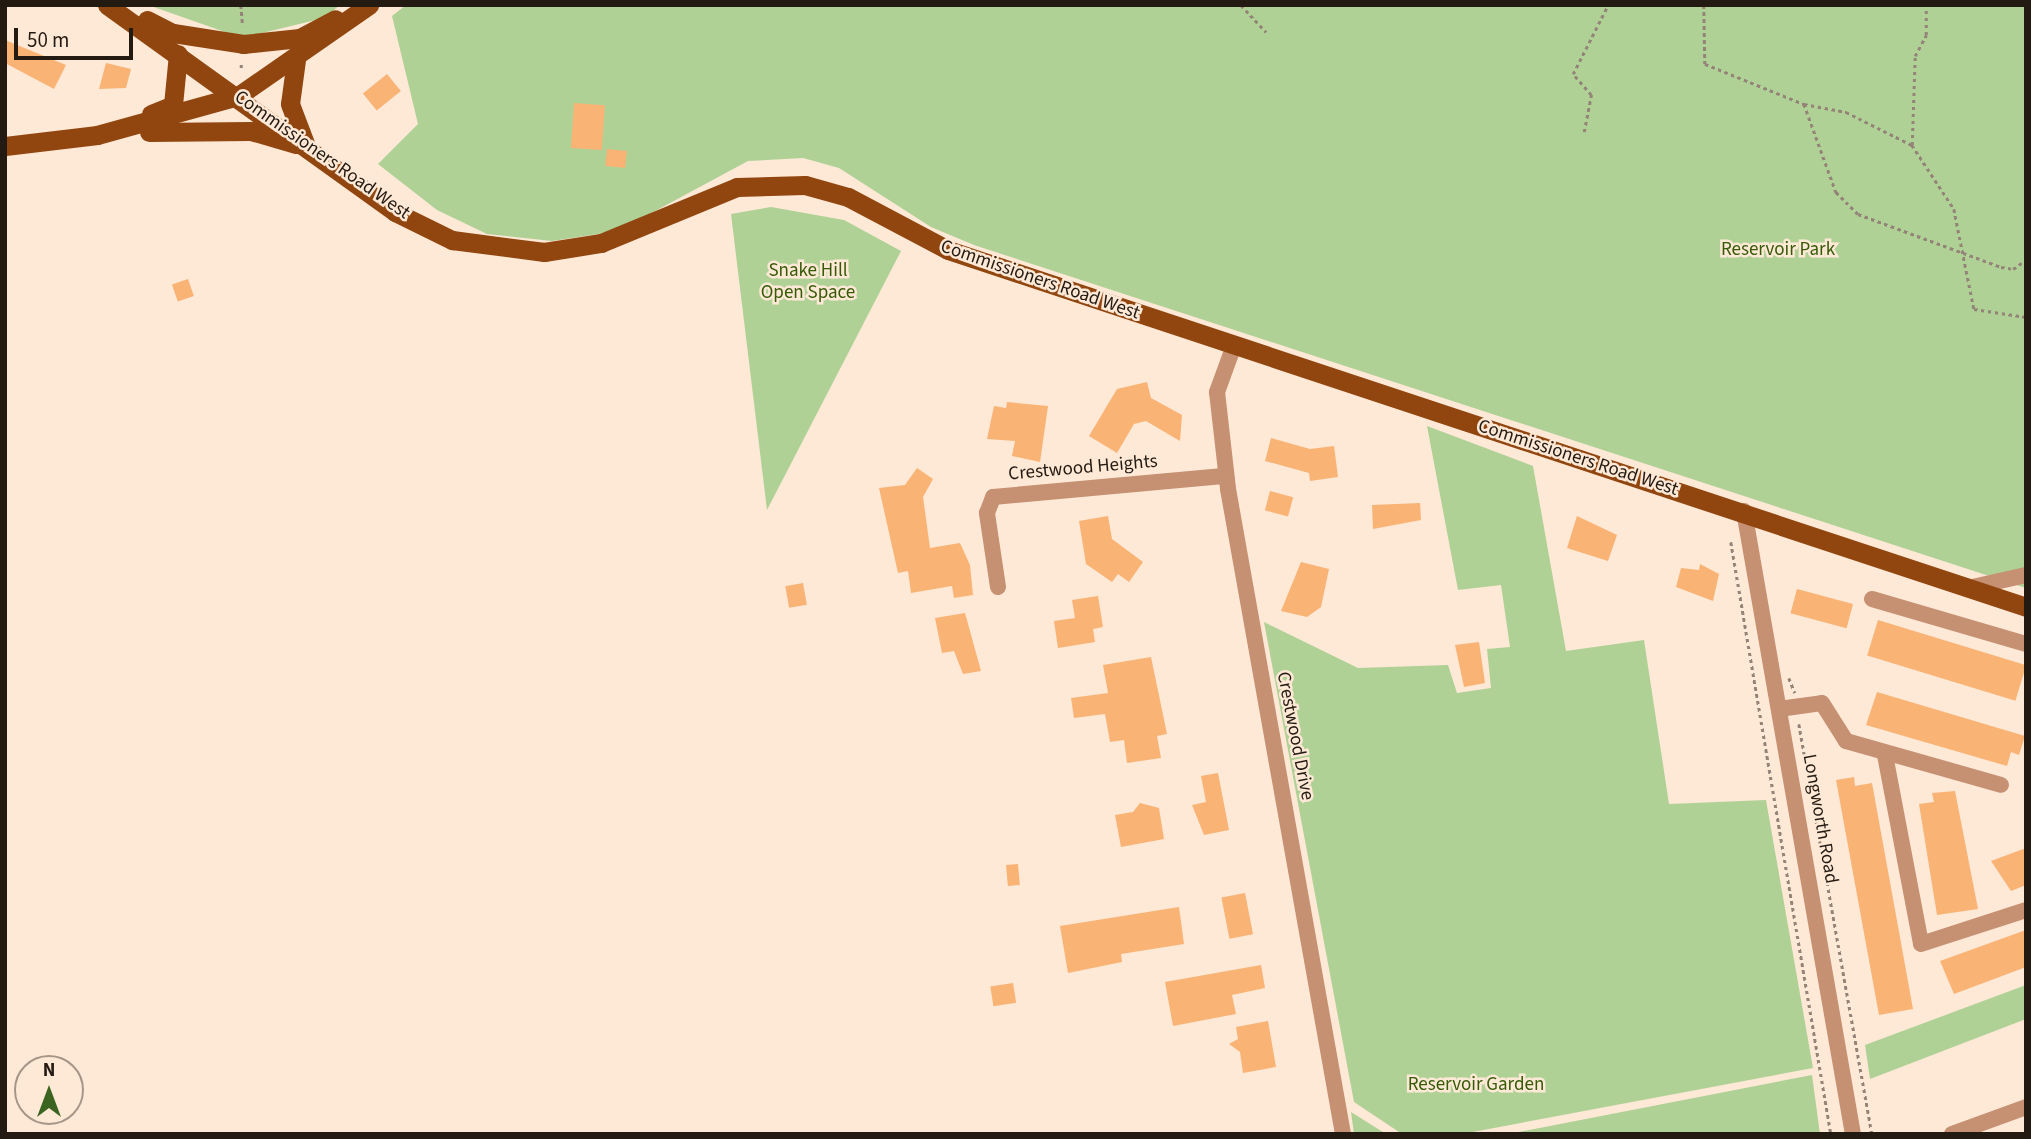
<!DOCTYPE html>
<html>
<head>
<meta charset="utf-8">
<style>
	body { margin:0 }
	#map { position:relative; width:2031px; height:1139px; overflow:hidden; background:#fee8d6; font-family:"Source Sans 3",sans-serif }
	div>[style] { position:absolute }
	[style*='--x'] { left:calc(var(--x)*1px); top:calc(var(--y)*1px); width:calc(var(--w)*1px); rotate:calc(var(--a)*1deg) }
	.green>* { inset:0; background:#afd196 }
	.building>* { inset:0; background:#f9b375; transform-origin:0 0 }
	.path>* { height:2.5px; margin-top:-1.25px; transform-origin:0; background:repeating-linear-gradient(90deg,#938477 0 3.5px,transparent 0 7px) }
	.minor>* { height:16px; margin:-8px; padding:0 8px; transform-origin:8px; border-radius:8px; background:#c69072 }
	.major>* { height:19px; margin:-9.5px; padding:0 9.5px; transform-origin:9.5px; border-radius:9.5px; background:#914610 }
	span { translate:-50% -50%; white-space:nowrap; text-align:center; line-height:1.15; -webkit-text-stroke:5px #fee8d6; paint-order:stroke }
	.street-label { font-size:19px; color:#231a12 }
	.park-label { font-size:19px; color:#355b07 }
	.frame { position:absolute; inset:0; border:7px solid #231a12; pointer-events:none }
	.north { position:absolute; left:14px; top:1055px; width:70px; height:70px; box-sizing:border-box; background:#fee8d6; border:2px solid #a69688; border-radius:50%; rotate:0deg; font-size:19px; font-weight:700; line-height:28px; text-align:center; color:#231a12 }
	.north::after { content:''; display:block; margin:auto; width:24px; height:32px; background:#3a6420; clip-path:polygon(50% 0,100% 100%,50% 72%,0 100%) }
	.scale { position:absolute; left:14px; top:28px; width:119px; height:32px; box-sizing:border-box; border:4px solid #231a12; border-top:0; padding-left:9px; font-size:21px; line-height:24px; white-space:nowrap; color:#231a12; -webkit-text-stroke:5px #fee8d6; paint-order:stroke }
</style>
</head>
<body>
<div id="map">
	<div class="green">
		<i style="clip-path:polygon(148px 5px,340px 5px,324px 18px,242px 38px)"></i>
		<i style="clip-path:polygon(406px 5px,2026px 5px,2026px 588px,974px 245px,931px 227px,839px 168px,803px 158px,748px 161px,618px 231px,552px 241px,487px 234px,437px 210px,378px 164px,418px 124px,392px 16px)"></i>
		<i style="clip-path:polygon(771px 207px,844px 220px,901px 251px,767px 510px,731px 214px)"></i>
		<i style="clip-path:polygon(1427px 426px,1533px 466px,1566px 651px,1644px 640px,1669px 804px,1766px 800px,1813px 1068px,1462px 1134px,1402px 1134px,1354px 1102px,1264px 622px,1358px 668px,1448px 665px,1457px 693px,1491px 688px,1487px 649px,1510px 647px,1501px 585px,1458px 590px)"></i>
		<i style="clip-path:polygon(2026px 985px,2026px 1019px,1870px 1079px,1865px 1045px)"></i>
		<i style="clip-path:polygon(1812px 1075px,1820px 1134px,1508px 1134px)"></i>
		<i style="clip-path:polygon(1351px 1112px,1386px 1134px,1354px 1134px)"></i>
	</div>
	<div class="building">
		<i style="clip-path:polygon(5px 40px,66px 65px,54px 89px,5px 63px)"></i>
		<i style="clip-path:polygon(106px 63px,131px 69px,126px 88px,99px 89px)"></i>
		<i style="left:387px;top:74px;width:22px;height:31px;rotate:51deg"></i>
		<i style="left:574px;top:103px;width:31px;height:45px;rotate:4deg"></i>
		<i style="left:607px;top:149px;width:20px;height:17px;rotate:6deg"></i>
		<i style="left:188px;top:279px;width:18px;height:17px;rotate:71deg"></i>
		<i style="clip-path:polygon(1147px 382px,1151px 398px,1182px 415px,1180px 441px,1146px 421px,1134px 424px,1117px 453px,1089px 436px,1117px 389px)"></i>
		<i style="clip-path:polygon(1007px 402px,1048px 406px,1040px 462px,1012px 456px,1015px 441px,987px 439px,994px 406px,1006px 408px)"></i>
		<i style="clip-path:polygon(1271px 438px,1310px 449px,1334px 446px,1338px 477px,1310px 481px,1309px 473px,1265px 461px)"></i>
		<i style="clip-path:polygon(917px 468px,933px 479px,923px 497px,930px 548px,960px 543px,970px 565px,973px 595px,954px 598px,952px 586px,911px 593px,908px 571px,898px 573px,879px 488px,905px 485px)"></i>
		<i style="left:1270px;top:491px;width:24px;height:20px;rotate:15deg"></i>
		<i style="clip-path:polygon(1420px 503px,1421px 520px,1373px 529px,1372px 505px)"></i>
		<i style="clip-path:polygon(1108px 516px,1112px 539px,1143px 562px,1129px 582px,1118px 574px,1112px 582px,1086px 564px,1079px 521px)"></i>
		<i style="clip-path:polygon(1577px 516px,1617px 535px,1608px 561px,1567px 548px)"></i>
		<i style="clip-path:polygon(1301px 562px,1329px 569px,1321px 607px,1307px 617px,1281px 611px)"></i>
		<i style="clip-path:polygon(1700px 564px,1719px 574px,1713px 601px,1676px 587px,1681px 568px,1699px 570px)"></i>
		<i style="left:803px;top:583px;width:22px;height:18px;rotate:80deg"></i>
		<i style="left:1797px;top:589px;width:58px;height:25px;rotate:15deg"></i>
		<i style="clip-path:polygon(1098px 596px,1103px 627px,1093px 629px,1095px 642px,1058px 648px,1054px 621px,1075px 618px,1072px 600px)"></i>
		<i style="clip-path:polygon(965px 613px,981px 671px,963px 674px,954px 651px,942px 653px,935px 618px)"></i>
		<i style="left:1878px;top:620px;width:155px;height:37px;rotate:17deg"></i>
		<i style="clip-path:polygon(1479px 642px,1485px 683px,1464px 687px,1455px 645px)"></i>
		<i style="clip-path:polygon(1151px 657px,1167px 734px,1157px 736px,1161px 758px,1127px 763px,1124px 740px,1110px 742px,1105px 714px,1074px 718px,1071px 698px,1108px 693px,1103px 665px)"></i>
		<i style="clip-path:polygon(1877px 692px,2025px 736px,2019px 755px,2011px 752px,2007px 766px,1866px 725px)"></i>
		<i style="clip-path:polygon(1218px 773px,1229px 830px,1204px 835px,1192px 805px,1206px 802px,1201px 776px)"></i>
		<i style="clip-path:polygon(1854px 777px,1855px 786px,1872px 783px,1913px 1009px,1879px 1015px,1836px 780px)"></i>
		<i style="clip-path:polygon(1955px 791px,1978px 909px,1937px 915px,1919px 804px,1934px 802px,1932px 793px)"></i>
		<i style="clip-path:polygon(1140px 803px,1159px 808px,1164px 839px,1121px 847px,1115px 815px,1133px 812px)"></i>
		<i style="clip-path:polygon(2026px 848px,2026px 885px,2011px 891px,1991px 861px)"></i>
		<i style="left:1018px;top:864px;width:21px;height:12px;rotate:85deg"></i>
		<i style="left:1245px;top:893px;width:42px;height:24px;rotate:79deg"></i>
		<i style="clip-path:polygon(1179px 907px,1184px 944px,1121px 954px,1122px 962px,1068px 973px,1060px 926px)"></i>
		<i style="clip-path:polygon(2026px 930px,2026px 967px,1954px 994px,1940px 961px)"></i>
		<i style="clip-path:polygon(1261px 965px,1265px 988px,1232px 995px,1236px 1014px,1173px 1026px,1165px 982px)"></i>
		<i style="left:1013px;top:983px;width:20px;height:23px;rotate:81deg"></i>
		<i style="clip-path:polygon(1268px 1021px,1276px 1067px,1243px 1073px,1240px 1052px,1229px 1044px,1238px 1039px,1236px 1027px)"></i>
	</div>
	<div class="path">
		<i style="--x:241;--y:5;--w:21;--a:85"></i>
		<i style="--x:1241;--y:5;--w:37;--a:47"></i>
		<i style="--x:1704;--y:5;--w:59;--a:89"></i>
		<i style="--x:1705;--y:64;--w:107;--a:22"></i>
		<i style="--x:1804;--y:104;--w:43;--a:10.8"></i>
		<i style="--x:1846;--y:112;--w:74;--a:26.6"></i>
		<i style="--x:1912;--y:145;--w:77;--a:56.7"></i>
		<i style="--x:1954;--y:209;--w:102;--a:78.7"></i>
		<i style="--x:1974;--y:309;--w:53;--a:8.7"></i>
		<i style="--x:241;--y:68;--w:7;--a:-90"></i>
		<i style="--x:1804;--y:104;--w:94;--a:70"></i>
		<i style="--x:1836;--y:192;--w:31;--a:45"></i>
		<i style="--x:1858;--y:214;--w:153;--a:20.3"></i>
		<i style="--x:2001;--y:267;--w:12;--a:9"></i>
		<i style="--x:2013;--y:269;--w:16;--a:-35"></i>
		<i style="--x:1584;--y:132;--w:38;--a:-79"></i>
		<i style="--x:1591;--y:95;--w:28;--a:-131"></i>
		<i style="--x:1573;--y:74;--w:77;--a:-63.1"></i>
		<i style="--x:1912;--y:145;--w:89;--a:-88.1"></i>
		<i style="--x:1915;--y:56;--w:24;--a:-62"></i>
		<i style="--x:1926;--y:35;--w:30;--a:-90"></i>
		<i style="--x:1731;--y:542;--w:600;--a:80.41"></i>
		<i style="--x:1789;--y:678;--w:16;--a:68"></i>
		<i style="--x:1799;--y:724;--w:416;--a:79.9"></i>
	</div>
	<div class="minor">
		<i style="--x:1233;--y:348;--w:47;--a:110"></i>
		<i style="--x:1217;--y:392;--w:98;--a:83.5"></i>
		<i style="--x:1228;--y:489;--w:655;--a:79.89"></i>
		<i style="--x:1744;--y:511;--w:632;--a:80.08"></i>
		<i style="--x:998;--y:587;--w:75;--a:-98.5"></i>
		<i style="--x:987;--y:513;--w:17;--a:-69"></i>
		<i style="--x:993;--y:497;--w:234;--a:-5.2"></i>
		<i style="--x:1968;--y:588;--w:59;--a:-12.6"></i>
		<i style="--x:1872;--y:599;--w:160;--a:16.3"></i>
		<i style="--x:1779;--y:709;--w:43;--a:-7.9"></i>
		<i style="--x:1822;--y:703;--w:45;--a:57.7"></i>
		<i style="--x:1846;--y:741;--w:161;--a:15.8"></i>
		<i style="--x:1885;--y:755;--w:192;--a:79.2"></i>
		<i style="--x:1921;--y:944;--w:110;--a:-17.9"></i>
		<i style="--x:1952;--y:1134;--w:79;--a:-20"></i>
	</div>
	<div class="major">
		<i style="--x:107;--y:5;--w:355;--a:35.7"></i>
		<i style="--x:395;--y:212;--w:64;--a:26.2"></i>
		<i style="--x:452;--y:240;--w:93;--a:7.4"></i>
		<i style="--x:544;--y:252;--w:58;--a:-9"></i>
		<i style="--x:601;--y:243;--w:147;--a:-22.4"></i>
		<i style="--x:737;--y:187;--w:68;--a:-1.7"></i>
		<i style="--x:805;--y:185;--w:45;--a:15.6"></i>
		<i style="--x:848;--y:197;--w:113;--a:27.9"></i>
		<i style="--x:948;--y:250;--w:1136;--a:18.32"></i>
		<i style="--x:147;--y:20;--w:29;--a:27"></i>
		<i style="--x:173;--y:33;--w:71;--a:8.9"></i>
		<i style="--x:243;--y:44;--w:57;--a:-6"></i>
		<i style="--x:300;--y:38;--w:40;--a:-28"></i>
		<i style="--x:296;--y:60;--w:44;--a:97.8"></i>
		<i style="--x:290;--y:104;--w:45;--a:69.1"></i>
		<i style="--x:151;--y:114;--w:24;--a:-22"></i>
		<i style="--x:173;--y:105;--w:51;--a:-84.4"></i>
		<i style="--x:149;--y:132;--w:102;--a:-0.6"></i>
		<i style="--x:251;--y:131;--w:47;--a:16.1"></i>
		<i style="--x:5;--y:146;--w:93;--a:-6.8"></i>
		<i style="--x:97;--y:135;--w:146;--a:-15.5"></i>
		<i style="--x:238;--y:96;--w:160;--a:-34.8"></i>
	</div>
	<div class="street-label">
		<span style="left:322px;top:155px;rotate:35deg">Commissioners Road West</span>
		<span style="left:1040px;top:280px;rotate:19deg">Commissioners Road West</span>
		<span style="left:1578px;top:458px;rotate:18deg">Commissioners Road West</span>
		<span style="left:1083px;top:468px;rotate:-5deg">Crestwood Heights</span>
		<span style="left:1295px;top:736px;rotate:79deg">Crestwood Drive</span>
		<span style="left:1820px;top:819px;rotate:80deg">Longworth Road</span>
	</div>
	<div class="park-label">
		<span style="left:1778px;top:250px">Reservoir Park</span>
		<span style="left:808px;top:282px">Snake Hill<br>Open Space</span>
		<span style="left:1476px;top:1085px">Reservoir Garden</span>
	</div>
	<div class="frame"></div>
	<div class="north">N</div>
	<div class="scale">50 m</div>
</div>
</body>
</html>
